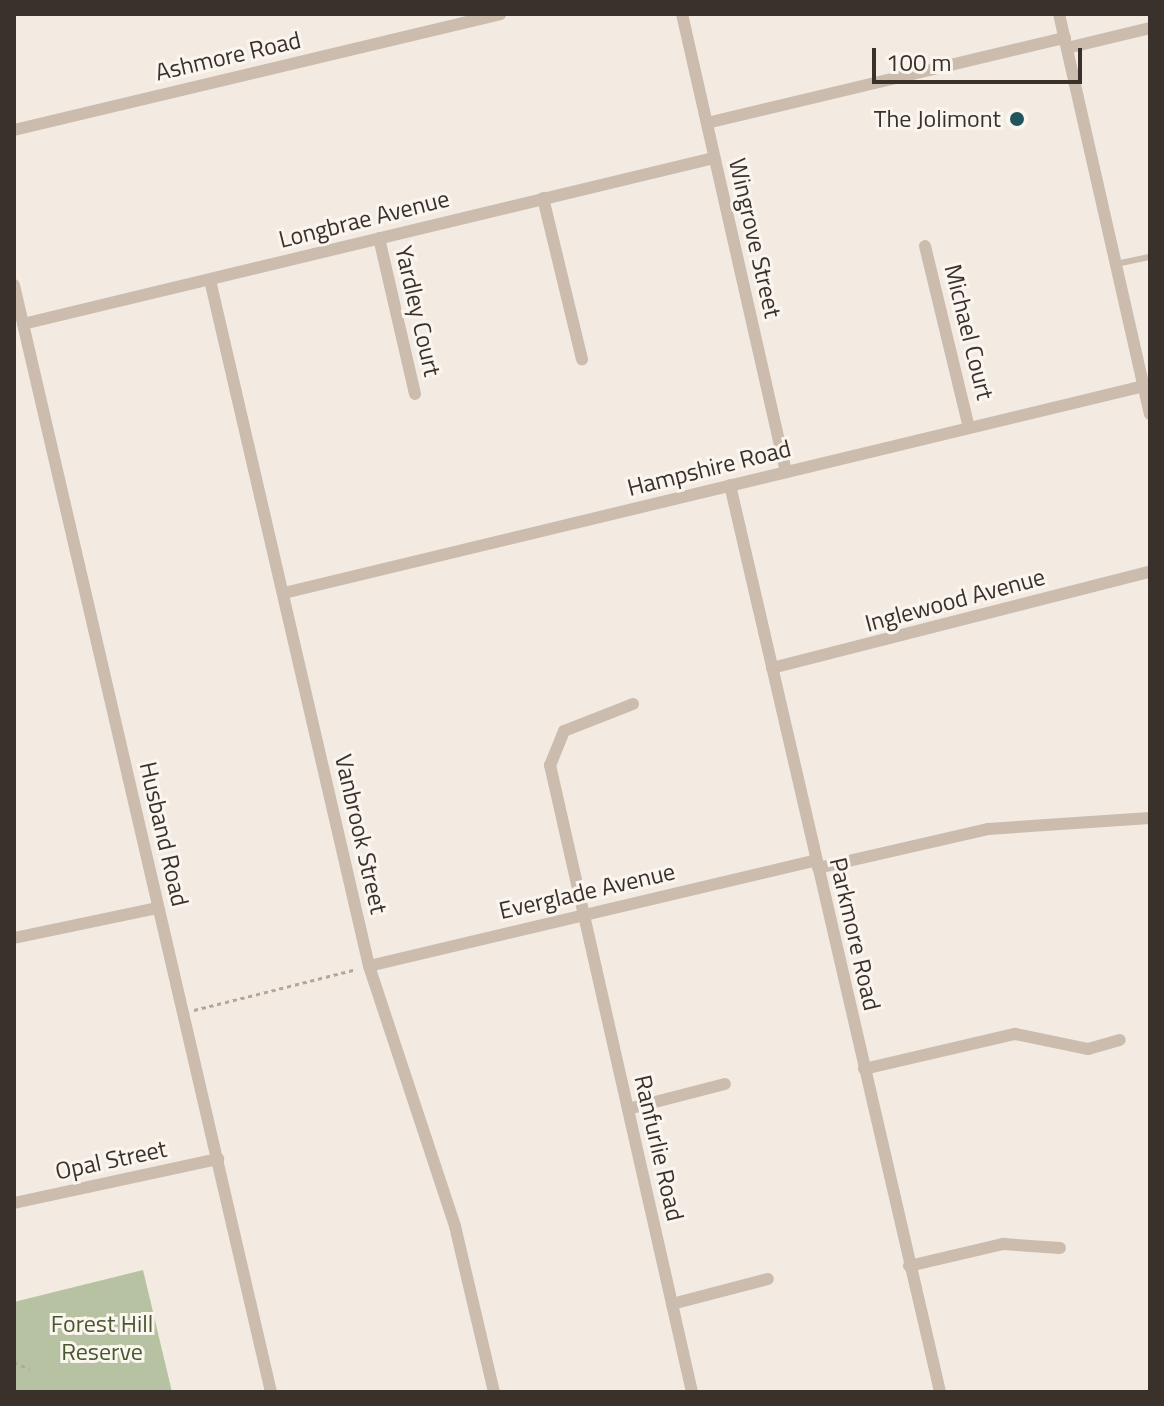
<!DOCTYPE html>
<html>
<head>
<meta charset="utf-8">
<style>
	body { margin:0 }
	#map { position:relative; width:1164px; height:1406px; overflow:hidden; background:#f3ebe1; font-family:"Titillium Web",sans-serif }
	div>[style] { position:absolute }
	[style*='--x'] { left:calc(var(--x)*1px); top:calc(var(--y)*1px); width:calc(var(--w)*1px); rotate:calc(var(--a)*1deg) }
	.green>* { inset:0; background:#b6c2a1 }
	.path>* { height:3px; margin-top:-1.5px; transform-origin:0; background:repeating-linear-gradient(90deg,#b7a697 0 4px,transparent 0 8px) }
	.service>* { height:6px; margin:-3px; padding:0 3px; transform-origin:3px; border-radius:3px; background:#cbbcad }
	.minor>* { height:12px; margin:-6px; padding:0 6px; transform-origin:6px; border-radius:6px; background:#cbbcad }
	.dots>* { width:22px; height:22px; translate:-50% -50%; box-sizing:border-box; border:4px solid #faf5ee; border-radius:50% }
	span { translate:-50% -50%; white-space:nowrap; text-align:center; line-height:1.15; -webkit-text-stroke:6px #faf5ee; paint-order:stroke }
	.street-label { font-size:24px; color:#3a312b }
	.poi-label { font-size:24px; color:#3a312b }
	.right { translate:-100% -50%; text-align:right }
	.park-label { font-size:24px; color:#485830 }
	.frame { position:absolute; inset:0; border:16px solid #3a312b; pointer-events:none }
	.scale { position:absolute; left:872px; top:48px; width:210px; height:36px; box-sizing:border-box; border:4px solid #3a312b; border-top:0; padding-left:10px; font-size:24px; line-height:28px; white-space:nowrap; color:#3a312b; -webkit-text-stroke:6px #faf5ee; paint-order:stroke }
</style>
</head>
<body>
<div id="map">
	<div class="green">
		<i style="clip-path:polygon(143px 1270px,172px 1392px,14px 1392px,14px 1302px)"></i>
	</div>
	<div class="path">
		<i style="--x:194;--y:1010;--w:168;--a:-14.1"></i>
		<i style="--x:14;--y:1362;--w:17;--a:25"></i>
	</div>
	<div class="service">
		<i style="--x:1116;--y:264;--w:35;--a:-12"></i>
	</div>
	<div class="minor">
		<i style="--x:682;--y:14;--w:470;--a:77.2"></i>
		<i style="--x:1059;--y:14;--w:410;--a:77.2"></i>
		<i style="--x:1067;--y:48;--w:85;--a:-13.5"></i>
		<i style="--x:707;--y:123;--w:368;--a:-13.4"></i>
		<i style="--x:14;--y:130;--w:500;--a:-13.4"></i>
		<i style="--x:543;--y:198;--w:166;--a:76.4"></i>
		<i style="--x:379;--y:238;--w:160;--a:77"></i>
		<i style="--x:925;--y:246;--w:187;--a:76.4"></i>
		<i style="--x:210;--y:280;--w:704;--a:76.95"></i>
		<i style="--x:369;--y:966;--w:274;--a:71.7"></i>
		<i style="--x:455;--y:1226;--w:171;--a:76.8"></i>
		<i style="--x:14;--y:285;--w:1136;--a:76.93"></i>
		<i style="--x:23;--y:324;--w:711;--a:-13.51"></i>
		<i style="--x:730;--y:485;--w:931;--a:76.96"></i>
		<i style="--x:284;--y:593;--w:885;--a:-13.53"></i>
		<i style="--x:772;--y:668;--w:390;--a:-14.3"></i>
		<i style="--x:633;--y:704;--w:74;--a:158.6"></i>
		<i style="--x:564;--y:731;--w:37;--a:112"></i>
		<i style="--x:550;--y:765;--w:643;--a:77.24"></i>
		<i style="--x:818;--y:868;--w:174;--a:-12.9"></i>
		<i style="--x:988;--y:829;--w:162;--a:-3.9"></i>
		<i style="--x:14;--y:938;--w:147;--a:-11.8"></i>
		<i style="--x:369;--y:966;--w:459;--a:-13.3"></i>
		<i style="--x:864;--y:1069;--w:155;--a:-13.1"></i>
		<i style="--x:1015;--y:1034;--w:75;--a:11.6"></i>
		<i style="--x:1088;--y:1049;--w:33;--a:-16"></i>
		<i style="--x:628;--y:1109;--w:100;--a:-14.5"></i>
		<i style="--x:14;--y:1203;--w:209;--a:-12.2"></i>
		<i style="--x:909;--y:1266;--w:97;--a:-13.2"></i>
		<i style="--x:1003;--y:1244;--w:57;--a:4"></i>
		<i style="--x:672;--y:1304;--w:99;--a:-14.6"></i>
	</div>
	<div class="dots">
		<i style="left:1017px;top:119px;background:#22555b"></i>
	</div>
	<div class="street-label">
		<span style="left:228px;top:56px;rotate:-13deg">Ashmore Road</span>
		<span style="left:364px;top:219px;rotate:-14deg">Longbrae Avenue</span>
		<span style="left:755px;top:238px;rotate:77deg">Wingrove Street</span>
		<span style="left:418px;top:311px;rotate:77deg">Yardley Court</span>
		<span style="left:969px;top:332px;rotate:76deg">Michael Court</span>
		<span style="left:709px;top:468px;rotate:-14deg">Hampshire Road</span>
		<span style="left:955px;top:600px;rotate:-15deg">Inglewood Avenue</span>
		<span style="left:164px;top:834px;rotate:77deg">Husband Road</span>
		<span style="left:361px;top:834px;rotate:77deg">Vanbrook Street</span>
		<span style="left:587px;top:891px;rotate:-13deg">Everglade Avenue</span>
		<span style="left:855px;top:934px;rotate:77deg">Parkmore Road</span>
		<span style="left:659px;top:1148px;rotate:77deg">Ranfurlie Road</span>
		<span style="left:111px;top:1160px;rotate:-12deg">Opal Street</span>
	</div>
	<div class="poi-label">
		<span class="right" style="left:1001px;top:119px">The Jolimont</span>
	</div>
	<div class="park-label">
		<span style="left:102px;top:1338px">Forest Hill<br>Reserve</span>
	</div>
	<div class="frame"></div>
	<div class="scale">100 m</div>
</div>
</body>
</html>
